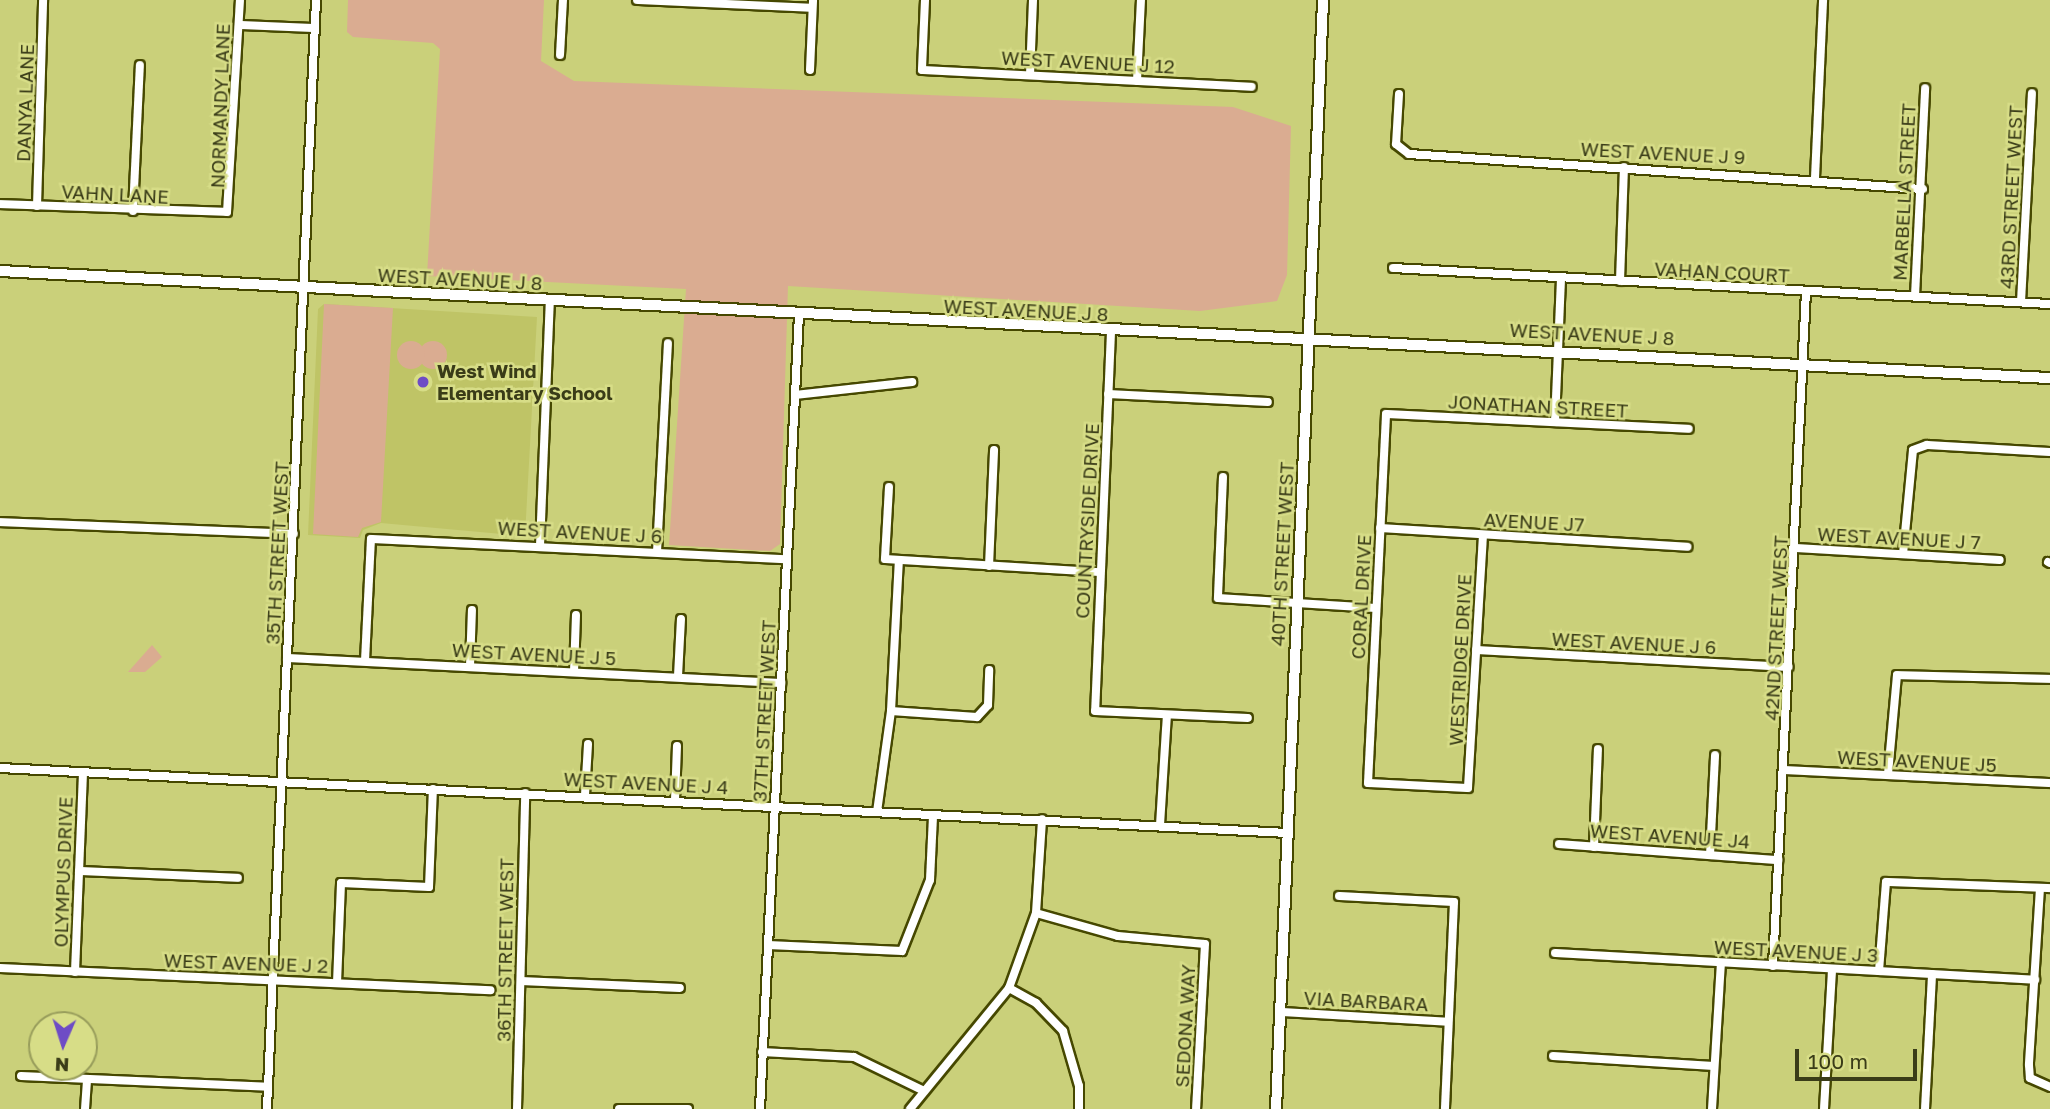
<!DOCTYPE html>
<html>
<head>
<meta charset="utf-8">
<style>
	body { margin:0 }
	#map { position:relative; width:2050px; height:1109px; overflow:hidden; background:#cad07a; font-family:"Golos Text",sans-serif }
	div>[style] { position:absolute }
	[style*='--x'] { left:calc(var(--x)*1px); top:calc(var(--y)*1px); width:calc(var(--w)*1px); rotate:calc(var(--a)*1deg) }
	.built>* { inset:0; background:#bfc466 }
	.green>* { inset:0; background:#daac91 }
	.round { border-radius:50% }
	.roads { filter:drop-shadow(2px 0 #464800) drop-shadow(-2px 0 #464800) drop-shadow(0 2px #464800) drop-shadow(0 -2px #464800) }
	.minor>* { height:8px; margin:-4px; padding:0 4px; transform-origin:4px; border-radius:4px; background:#fff }
	.tertiary>* { height:10px; margin:-5px; padding:0 5px; transform-origin:5px; border-radius:5px; background:#fff }
	.secondary>* { height:10px; margin:-5px; padding:0 5px; transform-origin:5px; border-radius:5px; background:#fff }
	.dots>* { width:19px; height:19px; translate:-50% -50%; box-sizing:border-box; border:4px solid #d7dd87; border-radius:50% }
	span { translate:-50% -50%; white-space:nowrap; text-align:center; line-height:1.15; -webkit-text-stroke:5px #d7dd87; paint-order:stroke }
	.street-label { font-size:19px; color:#3a3c18 }
	.poi-label { font-size:19px; color:#3a3c18; font-weight:700 }
	.left { translate:0 -50%; text-align:left }
	.north { position:absolute; left:28px; top:1011px; width:70px; height:70px; box-sizing:border-box; background:#d7dd87; border:2px solid #989d5b; border-radius:50%; rotate:183deg; font-size:19px; font-weight:700; line-height:28px; text-align:center; color:#3a3c18 }
	.north::after { content:''; display:block; margin:auto; width:24px; height:32px; background:#6e4cc5; clip-path:polygon(50% 0,100% 100%,50% 72%,0 100%) }
	.scale { position:absolute; left:1795px; top:1049px; width:122px; height:32px; box-sizing:border-box; border:4px solid #3a3c18; border-top:0; padding-left:9px; font-size:21px; line-height:24px; white-space:nowrap; color:#3a3c18; -webkit-text-stroke:5px #d7dd87; paint-order:stroke }
</style>
</head>
<body>
<div id="map">
	<div class="built">
		<i style="clip-path:polygon(324px 304px,537px 317px,525px 536px,381px 523px,363px 530px,360px 538px,308px 535px,318px 309px)"></i>
	</div>
	<div class="green">
		<i style="clip-path:polygon(348px 0,544px 0,541px 61px,574px 81px,1233px 107px,1291px 126px,1287px 275px,1277px 301px,1200px 311px,788px 286px,780px 544px,770px 551px,669px 545px,686px 289px,427px 276px,440px 49px,433px 43px,353px 37px,347px 32px)"></i>
		<i style="clip-path:polygon(324px 304px,393px 308px,381px 522px,362px 528px,358px 537px,313px 534px)"></i>
		<i class="round" style="left:419px;top:341px;width:28px;height:28px"></i>
		<i class="round" style="left:397px;top:341px;width:28px;height:28px"></i>
		<i style="clip-path:polygon(152px 645px,162px 657px,145px 672px,128px 672px)"></i>
	</div>
	<div class="roads">
		<div class="minor">
			<i style="--x:637;--y:0;--w:175;--a:2.6"></i>
			<i style="--x:925;--y:0;--w:70;--a:92.5"></i>
			<i style="--x:922;--y:70;--w:330;--a:2.9"></i>
			<i style="--x:239;--y:25;--w:76;--a:2.3"></i>
			<i style="--x:560;--y:55;--w:55;--a:-86.9"></i>
			<i style="--x:810;--y:70;--w:70;--a:-87.5"></i>
			<i style="--x:1030;--y:75;--w:75;--a:-87.7"></i>
			<i style="--x:1137;--y:81;--w:81;--a:-87.2"></i>
			<i style="--x:1399;--y:94;--w:50;--a:93.4"></i>
			<i style="--x:1396;--y:144;--w:16;--a:38"></i>
			<i style="--x:1409;--y:154;--w:515;--a:3.9"></i>
			<i style="--x:1815;--y:178;--w:178;--a:-87.4"></i>
			<i style="--x:0;--y:204;--w:227;--a:2"></i>
			<i style="--x:227;--y:212;--w:212;--a:-86.5"></i>
			<i style="--x:37;--y:206;--w:206;--a:-88.3"></i>
			<i style="--x:133;--y:211;--w:146;--a:-87.3"></i>
			<i style="--x:1393;--y:268;--w:658;--a:3.14"></i>
			<i style="--x:1620;--y:281;--w:114;--a:-88"></i>
			<i style="--x:1915;--y:296;--w:208;--a:-87.2"></i>
			<i style="--x:2021;--y:302;--w:209;--a:-87"></i>
			<i style="--x:1111;--y:332;--w:379;--a:92.4"></i>
			<i style="--x:1095;--y:711;--w:153;--a:2.6"></i>
			<i style="--x:1108;--y:394;--w:160;--a:2.9"></i>
			<i style="--x:795;--y:395;--w:118;--a:-6.3"></i>
			<i style="--x:1555;--y:422;--w:144;--a:-87.6"></i>
			<i style="--x:1223;--y:477;--w:121;--a:92.4"></i>
			<i style="--x:1218;--y:598;--w:158;--a:3.6"></i>
			<i style="--x:889;--y:487;--w:72;--a:93.2"></i>
			<i style="--x:885;--y:559;--w:215;--a:3.5"></i>
			<i style="--x:0;--y:522;--w:294;--a:2.3"></i>
			<i style="--x:1380;--y:528;--w:308;--a:3.5"></i>
			<i style="--x:1483;--y:535;--w:253;--a:93.4"></i>
			<i style="--x:1468;--y:788;--w:100;--a:-177.1"></i>
			<i style="--x:1368;--y:783;--w:369;--a:-87.2"></i>
			<i style="--x:1386;--y:414;--w:303;--a:2.8"></i>
			<i style="--x:540;--y:546;--w:244;--a:-87.7"></i>
			<i style="--x:1796;--y:548;--w:204;--a:3.4"></i>
			<i style="--x:657;--y:552;--w:209;--a:-87"></i>
			<i style="--x:1903;--y:554;--w:104;--a:-84.5"></i>
			<i style="--x:1913;--y:450;--w:15;--a:-20"></i>
			<i style="--x:1927;--y:445;--w:123;--a:3.3"></i>
			<i style="--x:2048;--y:562;--w:2;--a:27"></i>
			<i style="--x:989;--y:566;--w:116;--a:-87.5"></i>
			<i style="--x:1476;--y:650;--w:313;--a:3.1"></i>
			<i style="--x:287;--y:658;--w:495;--a:2.9"></i>
			<i style="--x:365;--y:661;--w:122;--a:-87.2"></i>
			<i style="--x:371;--y:539;--w:416;--a:2.8"></i>
			<i style="--x:470;--y:666;--w:56;--a:-88"></i>
			<i style="--x:574;--y:672;--w:57;--a:-88"></i>
			<i style="--x:678;--y:676;--w:57;--a:-87"></i>
			<i style="--x:891;--y:711;--w:86;--a:4"></i>
			<i style="--x:977;--y:717;--w:16;--a:-47"></i>
			<i style="--x:988;--y:705;--w:35;--a:-88"></i>
			<i style="--x:0;--y:768;--w:1291;--a:2.89"></i>
			<i style="--x:1783;--y:770;--w:267;--a:2.8"></i>
			<i style="--x:1888;--y:774;--w:99;--a:-84.8"></i>
			<i style="--x:1897;--y:675;--w:153;--a:1.5"></i>
			<i style="--x:585;--y:795;--w:51;--a:-86.6"></i>
			<i style="--x:675;--y:800;--w:54;--a:-87.9"></i>
			<i style="--x:877;--y:812;--w:102;--a:-82.1"></i>
			<i style="--x:891;--y:711;--w:151;--a:-87"></i>
			<i style="--x:1160;--y:825;--w:110;--a:-86.4"></i>
			<i style="--x:1559;--y:844;--w:220;--a:4.2"></i>
			<i style="--x:1594;--y:847;--w:98;--a:-87.7"></i>
			<i style="--x:1710;--y:855;--w:100;--a:-87.1"></i>
			<i style="--x:79;--y:871;--w:159;--a:2.5"></i>
			<i style="--x:2040;--y:888;--w:177;--a:93.6"></i>
			<i style="--x:2029;--y:1065;--w:13;--a:86"></i>
			<i style="--x:2030;--y:1078;--w:22;--a:24"></i>
			<i style="--x:1339;--y:896;--w:115;--a:3"></i>
			<i style="--x:1454;--y:902;--w:207;--a:92.5"></i>
			<i style="--x:1036;--y:913;--w:85;--a:15.7"></i>
			<i style="--x:1118;--y:936;--w:87;--a:5.3"></i>
			<i style="--x:1205;--y:944;--w:165;--a:93.1"></i>
			<i style="--x:768;--y:945;--w:134;--a:2.6"></i>
			<i style="--x:902;--y:951;--w:76;--a:-68.5"></i>
			<i style="--x:930;--y:880;--w:64;--a:-87.3"></i>
			<i style="--x:1555;--y:953;--w:481;--a:3.2"></i>
			<i style="--x:1773;--y:966;--w:675;--a:-87.2"></i>
			<i style="--x:0;--y:968;--w:491;--a:2.6"></i>
			<i style="--x:1879;--y:971;--w:89;--a:-85.5"></i>
			<i style="--x:1886;--y:882;--w:164;--a:2.1"></i>
			<i style="--x:75;--y:972;--w:200;--a:-87.7"></i>
			<i style="--x:521;--y:981;--w:159;--a:2.5"></i>
			<i style="--x:337;--y:983;--w:100;--a:-87.7"></i>
			<i style="--x:341;--y:883;--w:88;--a:2.6"></i>
			<i style="--x:429;--y:887;--w:98;--a:-87.7"></i>
			<i style="--x:1009;--y:988;--w:31;--a:29"></i>
			<i style="--x:1036;--y:1003;--w:39;--a:46"></i>
			<i style="--x:1063;--y:1031;--w:57;--a:73.8"></i>
			<i style="--x:1079;--y:1086;--w:23;--a:90"></i>
			<i style="--x:1282;--y:1012;--w:166;--a:3.4"></i>
			<i style="--x:762;--y:1052;--w:92;--a:3.1"></i>
			<i style="--x:854;--y:1057;--w:76;--a:25.9"></i>
			<i style="--x:1553;--y:1056;--w:161;--a:3.6"></i>
			<i style="--x:21;--y:1076;--w:247;--a:2.5"></i>
			<i style="--x:85;--y:1109;--w:30;--a:-86"></i>
			<i style="--x:267;--y:1109;--w:1110;--a:-87.47"></i>
			<i style="--x:517;--y:1109;--w:316;--a:-88.5"></i>
			<i style="--x:619;--y:1109;--w:69;--a:0"></i>
			<i style="--x:760;--y:1109;--w:795;--a:-87.19"></i>
			<i style="--x:910;--y:1109;--w:156;--a:-50.7"></i>
			<i style="--x:1009;--y:988;--w:80;--a:-70.2"></i>
			<i style="--x:1036;--y:913;--w:94;--a:-86.3"></i>
			<i style="--x:1712;--y:1109;--w:146;--a:-86.5"></i>
			<i style="--x:1824;--y:1109;--w:140;--a:-86.7"></i>
			<i style="--x:1925;--y:1109;--w:135;--a:-87"></i>
		</div>
		<div class="tertiary">
			<i style="--x:0;--y:271;--w:2053;--a:2.99"></i>
		</div>
		<div class="secondary">
			<i style="--x:1276;--y:1109;--w:1110;--a:-87.57"></i>
		</div>
	</div>
	<div class="dots">
		<i style="left:423px;top:382px;background:#6e4cc5"></i>
	</div>
	<div class="street-label">
		<span style="left:1088px;top:62px;rotate:3deg">WEST AVENUE J 12</span>
		<span style="left:25px;top:103px;rotate:-88deg">DANYA LANE</span>
		<span style="left:220px;top:106px;rotate:-88deg">NORMANDY LANE</span>
		<span style="left:1663px;top:153px;rotate:3deg">WEST AVENUE J 9</span>
		<span style="left:1904px;top:192px;rotate:-87deg">MARBELLA STREET</span>
		<span style="left:115px;top:194px;rotate:3deg">VAHN LANE</span>
		<span style="left:2011px;top:197px;rotate:-87deg">43RD STREET WEST</span>
		<span style="left:1722px;top:272px;rotate:3deg">VAHAN COURT</span>
		<span style="left:460px;top:279px;rotate:3deg">WEST AVENUE J 8</span>
		<span style="left:1026px;top:310px;rotate:3deg">WEST AVENUE J 8</span>
		<span style="left:1592px;top:334px;rotate:3deg">WEST AVENUE J 8</span>
		<span style="left:1538px;top:406px;rotate:3deg">JONATHAN STREET</span>
		<span style="left:1087px;top:521px;rotate:-87deg">COUNTRYSIDE DRIVE</span>
		<span style="left:1534px;top:522px;rotate:3deg">AVENUE J7</span>
		<span style="left:580px;top:532px;rotate:3deg">WEST AVENUE J 6</span>
		<span style="left:1899px;top:538px;rotate:3deg">WEST AVENUE J 7</span>
		<span style="left:277px;top:553px;rotate:-87deg">35TH STREET WEST</span>
		<span style="left:1282px;top:554px;rotate:-87deg">40TH STREET WEST</span>
		<span style="left:1361px;top:597px;rotate:-87deg">CORAL DRIVE</span>
		<span style="left:1776px;top:628px;rotate:-87deg">42ND STREET WEST</span>
		<span style="left:1634px;top:643px;rotate:3deg">WEST AVENUE J 6</span>
		<span style="left:534px;top:654px;rotate:3deg">WEST AVENUE J 5</span>
		<span style="left:1460px;top:660px;rotate:-87deg">WESTRIDGE DRIVE</span>
		<span style="left:764px;top:711px;rotate:-87deg">37TH STREET WEST</span>
		<span style="left:1917px;top:761px;rotate:3deg">WEST AVENUE J5</span>
		<span style="left:646px;top:783px;rotate:3deg">WEST AVENUE J 4</span>
		<span style="left:1670px;top:836px;rotate:4deg">WEST AVENUE J4</span>
		<span style="left:63px;top:872px;rotate:-88deg">OLYMPUS DRIVE</span>
		<span style="left:505px;top:950px;rotate:-89deg">36TH STREET WEST</span>
		<span style="left:1796px;top:951px;rotate:3deg">WEST AVENUE J 3</span>
		<span style="left:246px;top:963px;rotate:2deg">WEST AVENUE J 2</span>
		<span style="left:1366px;top:1001px;rotate:3deg">VIA BARBARA</span>
		<span style="left:1185px;top:1026px;rotate:-87deg">SEDONA WAY</span>
	</div>
	<div class="poi-label">
		<span class="left" style="left:437px;top:382px">West Wind<br>Elementary School</span>
	</div>
	<div class="north">N</div>
	<div class="scale">100 m</div>
</div>
</body>
</html>
